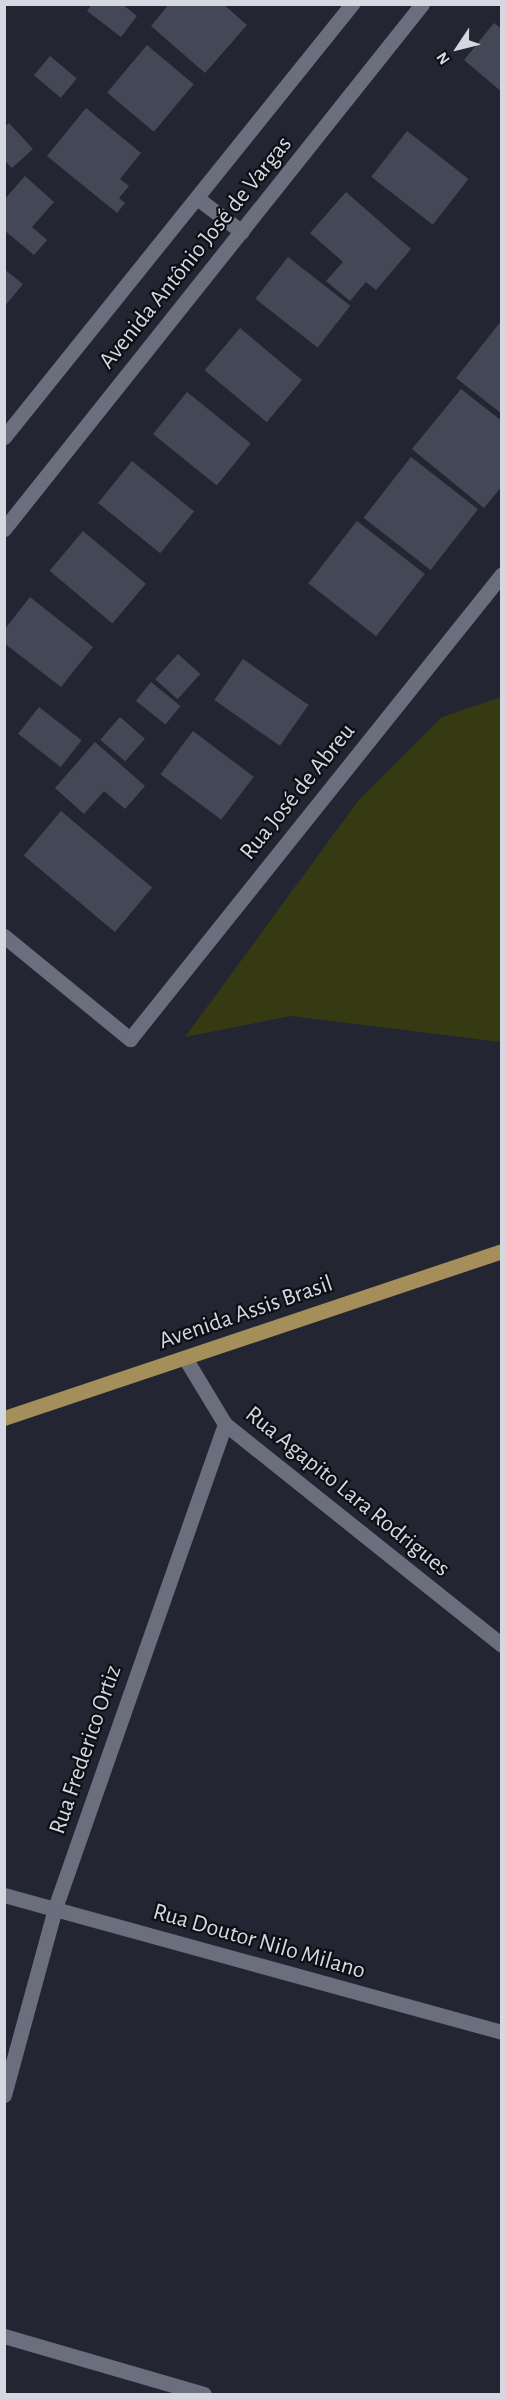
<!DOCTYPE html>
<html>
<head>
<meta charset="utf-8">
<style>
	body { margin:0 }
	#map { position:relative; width:506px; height:2399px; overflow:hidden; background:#232632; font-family:"Alegreya Sans",sans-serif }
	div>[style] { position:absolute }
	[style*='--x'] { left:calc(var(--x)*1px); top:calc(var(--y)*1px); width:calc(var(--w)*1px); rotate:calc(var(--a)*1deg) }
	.green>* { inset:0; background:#353a12 }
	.building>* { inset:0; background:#444755; transform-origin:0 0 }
	.minor>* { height:15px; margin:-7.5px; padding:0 7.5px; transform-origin:7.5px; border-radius:7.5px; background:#6a6e7d }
	.major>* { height:15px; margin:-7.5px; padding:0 7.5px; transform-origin:7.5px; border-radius:7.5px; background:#a48e5a }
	span { translate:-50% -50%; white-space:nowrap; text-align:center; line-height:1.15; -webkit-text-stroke:4.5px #0e0f15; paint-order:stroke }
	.street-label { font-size:24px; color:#d6d8e1 }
	.frame { position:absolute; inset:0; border:6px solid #d6d8e1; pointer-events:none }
	.north { position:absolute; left:428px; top:18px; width:60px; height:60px; -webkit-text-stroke:4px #0e0f15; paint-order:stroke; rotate:235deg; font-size:16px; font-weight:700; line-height:24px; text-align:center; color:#d6d8e1 }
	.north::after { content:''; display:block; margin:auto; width:21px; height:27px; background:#d6d8e1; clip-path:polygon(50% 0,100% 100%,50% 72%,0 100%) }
</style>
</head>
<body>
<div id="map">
	<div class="green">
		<i style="clip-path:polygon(501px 697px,501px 1042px,291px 1016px,185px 1037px,358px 801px,442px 717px)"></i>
	</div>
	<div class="building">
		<i style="clip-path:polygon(92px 4px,122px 4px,137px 16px,121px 37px,87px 11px)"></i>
		<i style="clip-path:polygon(169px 4px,223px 4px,247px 25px,205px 73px,151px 26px)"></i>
		<i style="clip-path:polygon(494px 23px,502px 29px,502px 92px,464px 60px)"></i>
		<i style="left:147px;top:45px;width:61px;height:62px;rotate:40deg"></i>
		<i style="left:50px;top:56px;width:35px;height:25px;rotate:40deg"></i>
		<i style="clip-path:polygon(86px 108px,141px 153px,120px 179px,129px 186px,119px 198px,125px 203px,117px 213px,47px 156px)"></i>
		<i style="clip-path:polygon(9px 123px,33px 149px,12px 168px,4px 160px,4px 127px)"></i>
		<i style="left:407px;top:131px;width:78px;height:58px;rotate:38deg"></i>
		<i style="clip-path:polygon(25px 176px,54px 202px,32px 227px,47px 240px,34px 255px,4px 230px,4px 200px)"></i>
		<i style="clip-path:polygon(346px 192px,411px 249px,376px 290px,366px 282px,350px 301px,326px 281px,343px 262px,310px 233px)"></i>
		<i style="left:288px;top:257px;width:79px;height:53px;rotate:38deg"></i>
		<i style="clip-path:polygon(4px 269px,23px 284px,4px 307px)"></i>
		<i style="clip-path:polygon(502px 320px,502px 414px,456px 378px)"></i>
		<i style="left:240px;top:328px;width:81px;height:55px;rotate:40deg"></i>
		<i style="clip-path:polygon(461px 389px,502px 421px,502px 486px,484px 508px,412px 449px)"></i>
		<i style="left:187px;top:392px;width:82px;height:54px;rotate:39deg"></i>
		<i style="left:411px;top:457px;width:85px;height:77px;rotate:38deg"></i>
		<i style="left:132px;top:461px;width:80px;height:54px;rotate:39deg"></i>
		<i style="left:357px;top:521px;width:86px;height:79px;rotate:38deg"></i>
		<i style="left:83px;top:531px;width:82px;height:52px;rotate:40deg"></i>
		<i style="clip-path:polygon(30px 597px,93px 647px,61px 687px,4px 643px,4px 630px)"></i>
		<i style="left:178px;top:654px;width:30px;height:34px;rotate:42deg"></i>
		<i style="left:243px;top:659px;width:80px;height:50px;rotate:35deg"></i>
		<i style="left:151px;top:682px;width:38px;height:24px;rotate:39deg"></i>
		<i style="left:39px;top:707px;width:54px;height:34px;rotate:38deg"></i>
		<i style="left:120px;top:717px;width:33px;height:30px;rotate:41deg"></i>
		<i style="left:193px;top:731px;width:76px;height:54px;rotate:37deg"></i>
		<i style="clip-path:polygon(95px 742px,145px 786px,125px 809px,104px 791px,84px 814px,55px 788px)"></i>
		<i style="left:61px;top:811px;width:119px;height:58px;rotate:40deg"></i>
	</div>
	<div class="minor">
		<i style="--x:197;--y:198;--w:56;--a:37.1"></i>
		<i style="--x:4;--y:437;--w:556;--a:-51.21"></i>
		<i style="--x:4;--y:529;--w:671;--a:-51.47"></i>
		<i style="--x:4;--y:936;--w:163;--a:39.3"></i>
		<i style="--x:130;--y:1039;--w:595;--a:-51.34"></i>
		<i style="--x:185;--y:1358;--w:77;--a:58.8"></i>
		<i style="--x:225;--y:1424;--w:354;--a:38.6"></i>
		<i style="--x:4;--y:1895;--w:517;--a:15.38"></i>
		<i style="--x:4;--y:2095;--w:194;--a:-74.7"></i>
		<i style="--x:55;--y:1908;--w:513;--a:-70.65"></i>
		<i style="--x:4;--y:2336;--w:208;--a:16.2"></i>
	</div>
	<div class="major">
		<i style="--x:4;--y:1418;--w:525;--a:-18.54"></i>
	</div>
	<div class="street-label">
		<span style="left:196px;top:253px;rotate:-51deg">Avenida Antônio José de Vargas</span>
		<span style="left:298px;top:792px;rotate:-51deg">Rua José de Abreu</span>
		<span style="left:246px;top:1313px;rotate:-19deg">Avenida Assis Brasil</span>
		<span style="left:347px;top:1492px;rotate:39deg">Rua Agapito Lara Rodrigues</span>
		<span style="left:86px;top:1750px;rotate:-71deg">Rua Frederico Ortiz</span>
		<span style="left:259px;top:1942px;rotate:16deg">Rua Doutor Nilo Milano</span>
	</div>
	<div class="frame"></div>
	<div class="north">N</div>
</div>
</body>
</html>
